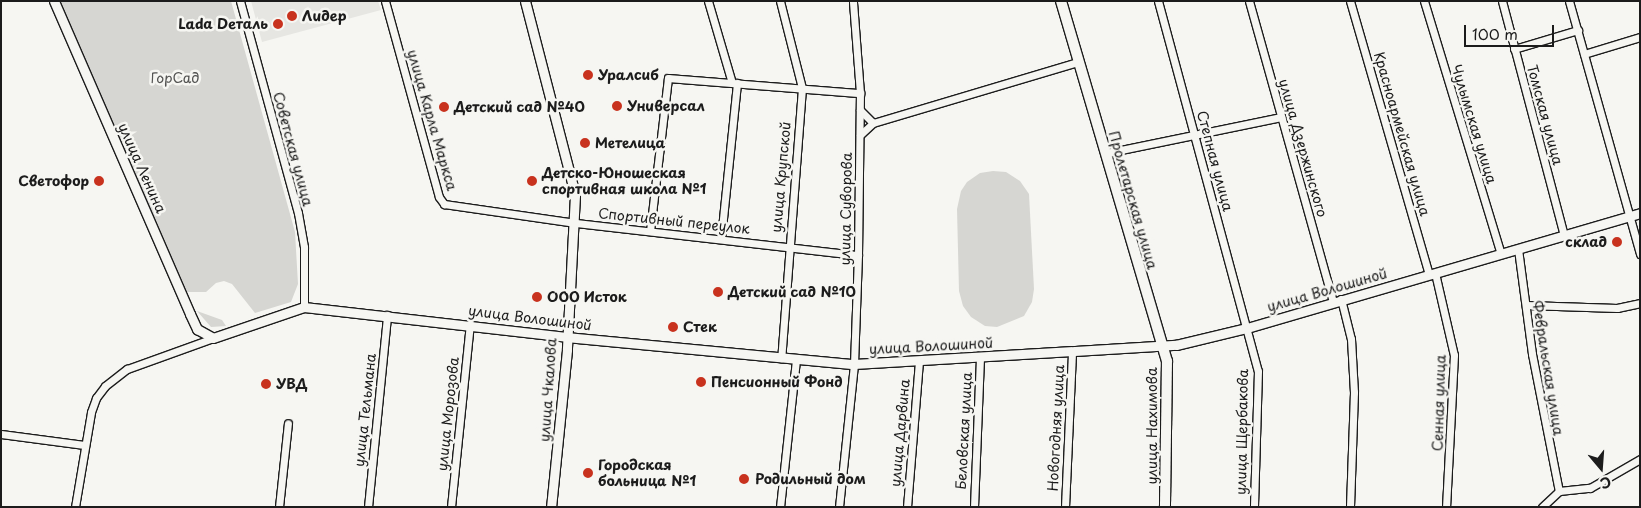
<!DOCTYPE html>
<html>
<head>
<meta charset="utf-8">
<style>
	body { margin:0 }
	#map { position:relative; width:1641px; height:508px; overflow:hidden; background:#f6f6f2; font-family:"Playpen Sans",sans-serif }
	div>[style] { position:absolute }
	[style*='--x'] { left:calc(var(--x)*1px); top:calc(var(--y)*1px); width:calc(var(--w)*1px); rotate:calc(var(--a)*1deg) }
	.built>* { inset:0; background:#e6e6e2 }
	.green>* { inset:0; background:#d6d6d2 }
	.roads { filter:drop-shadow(1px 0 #1c1c1c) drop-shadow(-1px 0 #1c1c1c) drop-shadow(0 1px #1c1c1c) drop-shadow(0 -1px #1c1c1c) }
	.minor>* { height:7px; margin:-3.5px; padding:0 3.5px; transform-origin:3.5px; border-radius:3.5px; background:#f6f6f2 }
	.tertiary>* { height:9px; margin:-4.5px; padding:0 4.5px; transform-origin:4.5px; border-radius:4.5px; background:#f6f6f2 }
	.secondary>* { height:10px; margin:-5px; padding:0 5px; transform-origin:5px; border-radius:5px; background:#f6f6f2 }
	.dots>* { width:14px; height:14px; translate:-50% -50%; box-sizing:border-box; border:2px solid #f6f6f2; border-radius:50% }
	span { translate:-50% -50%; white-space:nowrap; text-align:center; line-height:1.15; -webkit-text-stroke:5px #f6f6f2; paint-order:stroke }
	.poi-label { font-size:14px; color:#1c1c1c; font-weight:700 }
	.left { translate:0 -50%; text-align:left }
	.right { translate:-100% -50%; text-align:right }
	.park-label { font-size:14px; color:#545453 }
	.street-label { font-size:14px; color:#1c1c1c }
	.frame { position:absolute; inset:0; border:2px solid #1c1c1c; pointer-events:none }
	.north { position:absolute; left:1576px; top:443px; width:50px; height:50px; -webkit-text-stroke:4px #f6f6f2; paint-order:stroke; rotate:162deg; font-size:14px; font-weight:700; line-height:20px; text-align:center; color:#1c1c1c }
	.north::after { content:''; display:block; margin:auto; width:18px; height:22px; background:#1c1c1c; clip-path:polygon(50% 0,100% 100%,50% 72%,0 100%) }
	.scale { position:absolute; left:1464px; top:25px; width:90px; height:22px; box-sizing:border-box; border:2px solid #1c1c1c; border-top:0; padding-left:6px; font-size:15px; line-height:18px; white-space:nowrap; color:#1c1c1c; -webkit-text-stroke:4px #f6f6f2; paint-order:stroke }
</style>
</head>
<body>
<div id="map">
	<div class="built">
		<i style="clip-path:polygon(251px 1px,378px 1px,381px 10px,262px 42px)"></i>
	</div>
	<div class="green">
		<i style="clip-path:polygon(60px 1px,231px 1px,295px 232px,298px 284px,291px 302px,255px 313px,232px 284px,224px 281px,216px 283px,206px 292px,187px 292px)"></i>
		<i style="clip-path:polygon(993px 171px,1006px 172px,1020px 181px,1029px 194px,1034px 289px,1032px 302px,1024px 316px,997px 327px,985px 326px,971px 317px,963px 306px,959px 291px,957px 209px,961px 191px,967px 182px,980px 173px)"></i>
		<i style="clip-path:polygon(197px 311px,222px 320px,226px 326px,211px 327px)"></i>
	</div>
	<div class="roads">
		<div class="minor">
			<i style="--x:240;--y:1;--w:220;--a:74.7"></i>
			<i style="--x:298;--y:213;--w:35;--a:80"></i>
			<i style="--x:304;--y:247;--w:60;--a:90"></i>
			<i style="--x:385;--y:1;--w:203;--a:74.6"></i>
			<i style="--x:439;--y:197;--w:9;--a:54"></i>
			<i style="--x:444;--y:204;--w:133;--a:8.2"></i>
			<i style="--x:576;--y:223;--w:284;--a:6.5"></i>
			<i style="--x:708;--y:1;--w:85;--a:73.7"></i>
			<i style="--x:780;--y:1;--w:90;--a:75.8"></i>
			<i style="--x:802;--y:88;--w:271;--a:94.4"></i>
			<i style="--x:1158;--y:1;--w:383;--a:74.9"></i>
			<i style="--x:1258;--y:371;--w:136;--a:91.7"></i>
			<i style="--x:1249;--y:1;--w:312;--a:74.4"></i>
			<i style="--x:1350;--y:1;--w:284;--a:73.9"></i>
			<i style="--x:1424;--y:1;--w:264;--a:73.1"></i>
			<i style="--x:1502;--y:1;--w:242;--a:75.2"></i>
			<i style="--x:1569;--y:1;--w:263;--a:74.3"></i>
			<i style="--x:1514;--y:49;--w:67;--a:-16.5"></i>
			<i style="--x:1584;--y:54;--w:59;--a:-16.9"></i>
			<i style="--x:860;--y:110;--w:18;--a:45"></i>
			<i style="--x:860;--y:135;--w:18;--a:-43"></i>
			<i style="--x:873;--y:123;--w:214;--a:-16.6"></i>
			<i style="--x:1106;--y:153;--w:179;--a:-11.6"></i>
			<i style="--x:650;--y:231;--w:154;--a:-83.3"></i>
			<i style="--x:668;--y:78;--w:193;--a:4.5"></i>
			<i style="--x:721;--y:238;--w:156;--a:-84.1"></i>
			<i style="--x:1518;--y:249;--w:106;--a:82.4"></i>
			<i style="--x:1532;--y:354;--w:140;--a:78.9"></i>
			<i style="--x:1435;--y:273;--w:84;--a:77"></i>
			<i style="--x:1454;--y:355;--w:152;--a:93"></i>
			<i style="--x:1341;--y:299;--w:41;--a:76"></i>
			<i style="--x:1351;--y:339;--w:53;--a:86.8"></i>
			<i style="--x:1354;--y:392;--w:115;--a:92"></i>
			<i style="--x:1526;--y:305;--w:91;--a:1.9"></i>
			<i style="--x:1617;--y:308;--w:24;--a:-12"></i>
			<i style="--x:1;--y:434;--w:84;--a:7.5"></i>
			<i style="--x:1559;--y:491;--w:31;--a:-6"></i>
			<i style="--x:1590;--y:488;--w:58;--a:-30.1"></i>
			<i style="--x:75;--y:507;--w:96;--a:-80.4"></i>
			<i style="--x:91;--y:412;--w:15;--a:-70"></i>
			<i style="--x:96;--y:398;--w:15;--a:-53"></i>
			<i style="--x:105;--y:386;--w:28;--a:-38"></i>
			<i style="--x:127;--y:369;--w:91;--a:-19.8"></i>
			<i style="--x:279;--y:507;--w:84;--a:-83.9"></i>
			<i style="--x:368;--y:507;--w:193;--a:-84.3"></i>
			<i style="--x:451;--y:507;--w:184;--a:-84.1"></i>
			<i style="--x:780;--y:507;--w:149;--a:-83.8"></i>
			<i style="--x:839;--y:507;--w:144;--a:-84"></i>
			<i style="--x:854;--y:364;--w:109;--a:-87.9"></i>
			<i style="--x:858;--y:255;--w:162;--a:-89.3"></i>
			<i style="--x:860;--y:93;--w:92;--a:-94.4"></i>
			<i style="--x:907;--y:507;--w:147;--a:-85.3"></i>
			<i style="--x:974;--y:507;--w:150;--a:-87.7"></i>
			<i style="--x:1065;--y:507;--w:156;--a:-87.4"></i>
			<i style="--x:1542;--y:507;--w:23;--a:-43"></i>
		</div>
		<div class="tertiary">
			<i style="--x:54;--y:1;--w:341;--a:66.5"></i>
			<i style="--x:190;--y:314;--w:17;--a:65"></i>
			<i style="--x:197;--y:329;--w:18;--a:29"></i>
			<i style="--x:213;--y:338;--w:96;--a:-18.8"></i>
			<i style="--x:304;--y:307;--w:264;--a:6.5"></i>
			<i style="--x:566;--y:337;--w:289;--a:5.4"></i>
			<i style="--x:854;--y:364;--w:323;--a:-3.4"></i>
			<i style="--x:1176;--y:345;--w:73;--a:-13.5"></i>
			<i style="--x:1247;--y:328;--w:409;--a:-16.3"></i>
			<i style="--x:525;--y:1;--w:200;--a:75.5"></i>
			<i style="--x:575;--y:195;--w:155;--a:93"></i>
			<i style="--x:567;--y:350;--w:158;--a:95.8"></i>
		</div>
		<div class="secondary">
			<i style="--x:1061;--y:1;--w:375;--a:73.6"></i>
			<i style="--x:1167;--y:361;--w:146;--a:90.8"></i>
		</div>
	</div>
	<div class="dots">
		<i style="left:292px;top:16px;background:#c8321e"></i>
		<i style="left:278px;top:24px;background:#c8321e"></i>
		<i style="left:588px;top:75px;background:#c8321e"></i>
		<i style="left:617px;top:106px;background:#c8321e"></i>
		<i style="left:444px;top:107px;background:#c8321e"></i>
		<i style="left:585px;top:143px;background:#c8321e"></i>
		<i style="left:99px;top:181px;background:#c8321e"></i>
		<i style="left:532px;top:181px;background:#c8321e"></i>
		<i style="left:1617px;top:242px;background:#c8321e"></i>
		<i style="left:718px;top:292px;background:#c8321e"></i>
		<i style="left:537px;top:297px;background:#c8321e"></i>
		<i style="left:673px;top:327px;background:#c8321e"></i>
		<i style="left:701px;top:382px;background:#c8321e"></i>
		<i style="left:266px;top:384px;background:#c8321e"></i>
		<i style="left:588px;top:473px;background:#c8321e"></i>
		<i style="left:744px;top:479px;background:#c8321e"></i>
	</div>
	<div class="poi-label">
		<span class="left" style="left:302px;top:16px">Лидер</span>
		<span class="right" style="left:268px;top:24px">Lada Dеталь</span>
		<span class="left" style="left:598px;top:75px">Уралсиб</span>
		<span class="left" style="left:627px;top:106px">Универсал</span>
		<span class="left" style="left:454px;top:107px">Детский сад №40</span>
		<span class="left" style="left:595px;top:143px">Метелица</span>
		<span class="left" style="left:542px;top:181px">Детско-Юношеская<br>спортивная школа №1</span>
		<span class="right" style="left:89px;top:181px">Светофор</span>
		<span class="right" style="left:1607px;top:242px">склад</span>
		<span class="left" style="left:728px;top:292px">Детский сад №10</span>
		<span class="left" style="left:547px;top:297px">ООО Исток</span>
		<span class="left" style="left:683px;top:327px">Стек</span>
		<span class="left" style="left:711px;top:382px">Пенсионный Фонд</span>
		<span class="left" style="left:276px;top:384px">УВД</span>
		<span class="left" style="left:598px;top:473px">Городская<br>больница №1</span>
		<span class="left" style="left:755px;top:479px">Родильный дом</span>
	</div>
	<div class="park-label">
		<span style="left:175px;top:78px">ГорСад</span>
	</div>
	<div class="street-label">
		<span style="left:1545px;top:115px;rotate:75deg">Томская улица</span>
		<span style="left:432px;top:120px;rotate:74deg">улица Карла Маркса</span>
		<span style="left:1474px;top:124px;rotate:73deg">Чулымская улица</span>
		<span style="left:1402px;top:134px;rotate:74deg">Красноармейская улица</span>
		<span style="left:1303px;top:148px;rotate:74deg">улица Дзержинского</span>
		<span style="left:293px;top:149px;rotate:75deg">Советская улица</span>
		<span style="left:1215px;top:161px;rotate:75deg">Степная улица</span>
		<span style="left:142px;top:168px;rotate:66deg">улица Ленина</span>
		<span style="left:781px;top:177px;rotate:-85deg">улица Крупской</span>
		<span style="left:1133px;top:200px;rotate:74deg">Пролетарская улица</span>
		<span style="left:846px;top:209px;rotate:-89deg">улица Суворова</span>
		<span style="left:674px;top:221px;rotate:6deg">Спортивный переулок</span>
		<span style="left:1327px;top:290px;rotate:-16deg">улица Волошиной</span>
		<span style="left:530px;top:318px;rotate:7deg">улица Волошиной</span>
		<span style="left:931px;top:346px;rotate:-3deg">улица Волошиной</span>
		<span style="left:1548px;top:368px;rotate:81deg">Февральская улица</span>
		<span style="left:548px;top:390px;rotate:-86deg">улица Чкалова</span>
		<span style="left:1439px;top:403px;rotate:-88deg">Сенная улица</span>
		<span style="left:365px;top:410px;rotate:-84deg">улица Тельмана</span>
		<span style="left:448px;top:414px;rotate:-84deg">улица Морозова</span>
		<span style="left:1152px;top:426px;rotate:-90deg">улица Нахимова</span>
		<span style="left:1056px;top:428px;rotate:-87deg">Новогодняя улица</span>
		<span style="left:964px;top:431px;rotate:-87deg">Беловская улица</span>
		<span style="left:1242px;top:432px;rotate:-89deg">улица Щербакова</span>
		<span style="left:900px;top:433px;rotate:-85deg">улица Дарвина</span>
	</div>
	<div class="frame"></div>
	<div class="north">С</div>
	<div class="scale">100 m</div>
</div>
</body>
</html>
